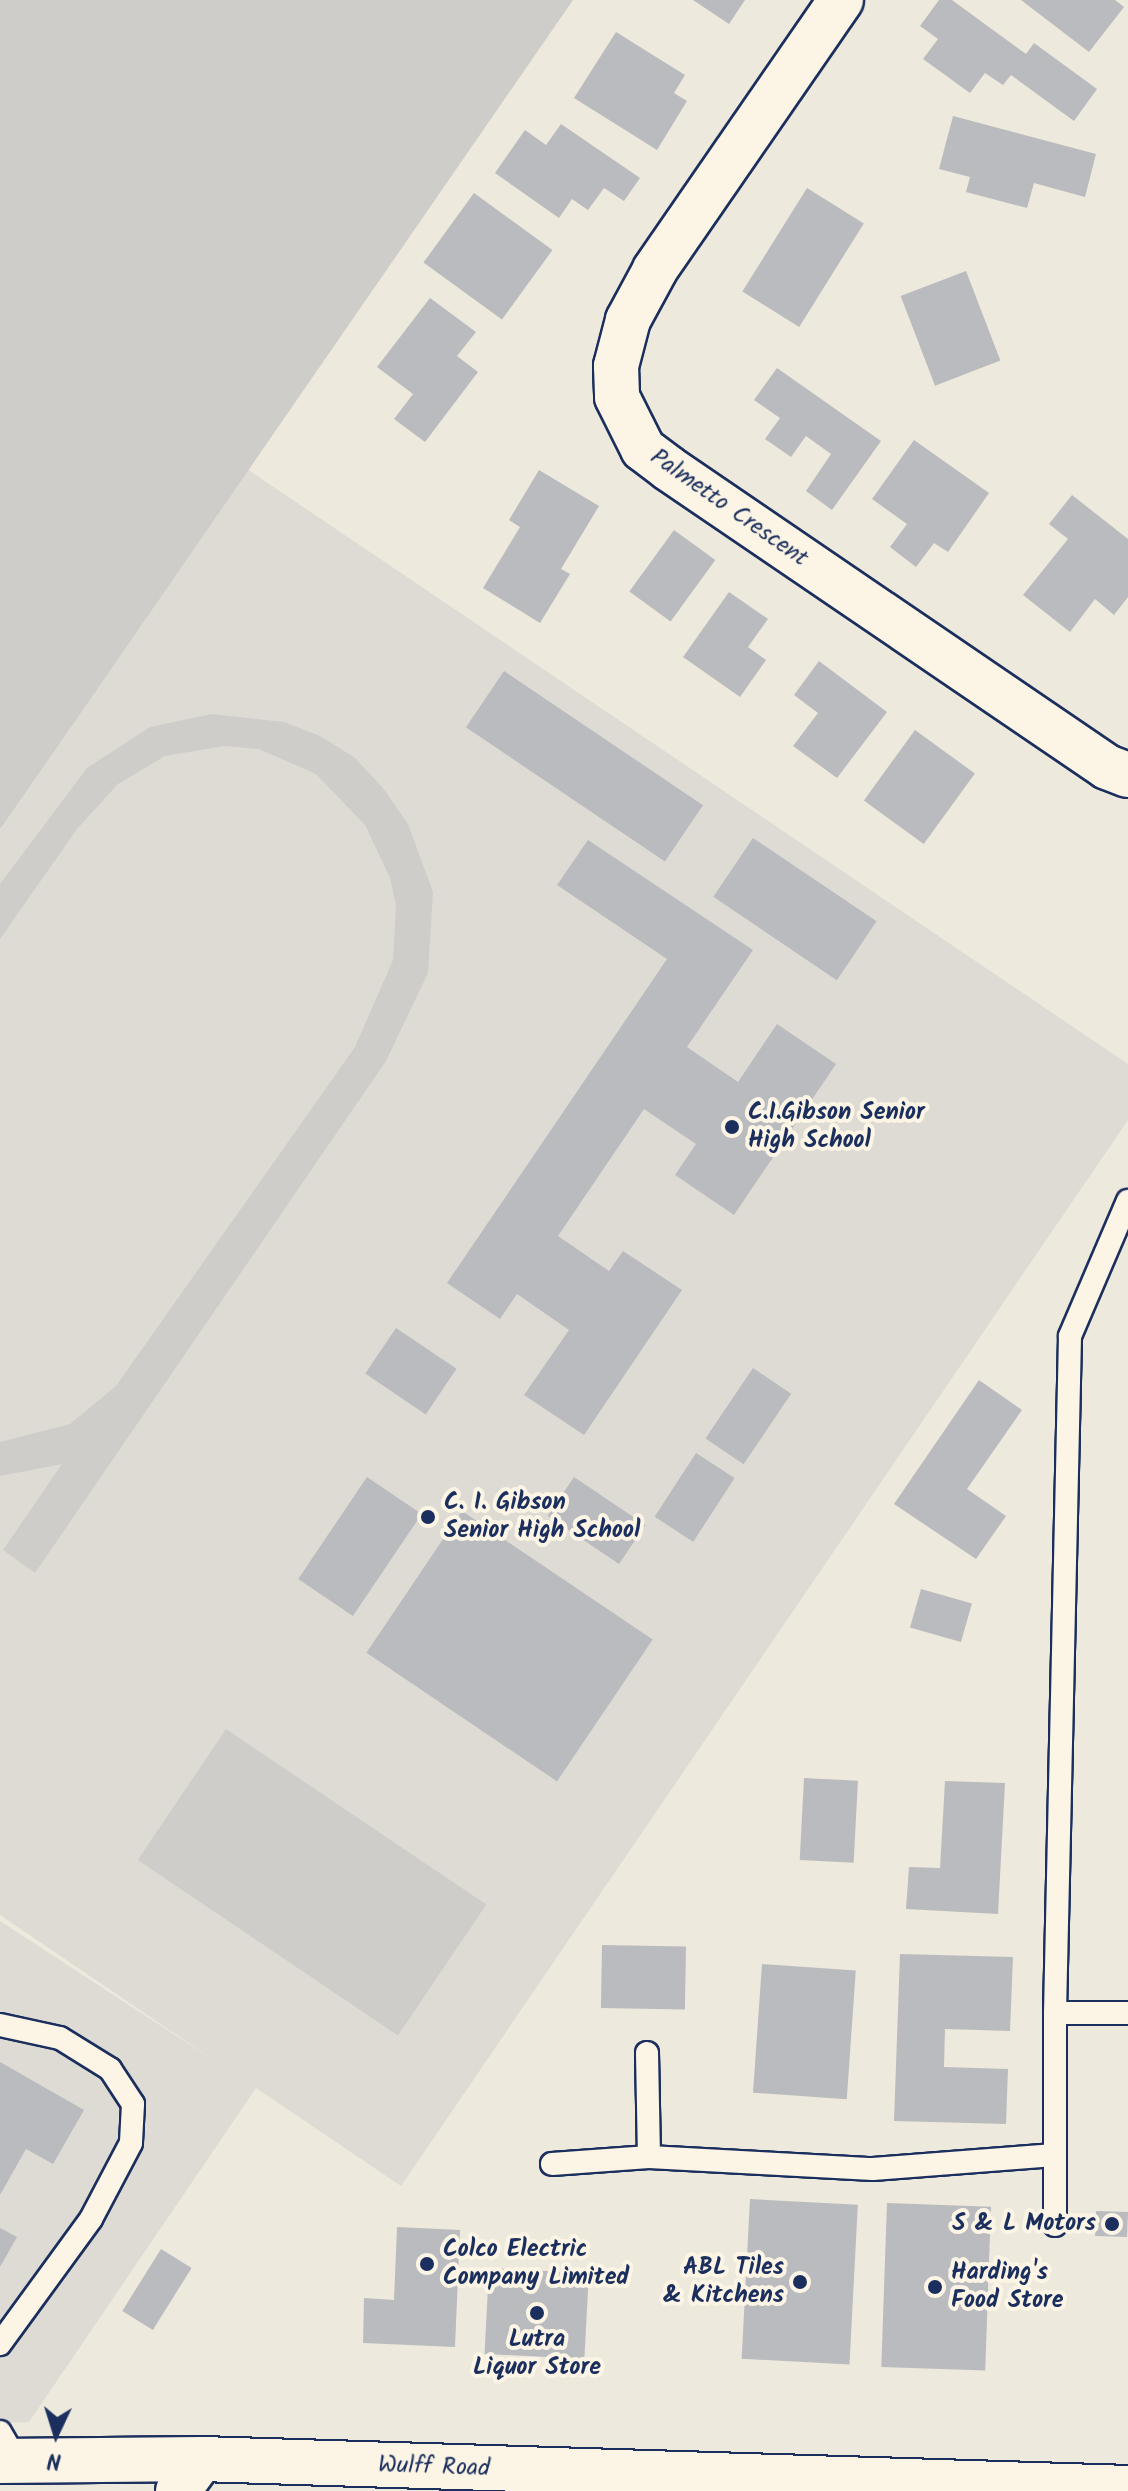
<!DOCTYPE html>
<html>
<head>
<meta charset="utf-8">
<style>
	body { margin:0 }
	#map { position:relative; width:1128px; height:2491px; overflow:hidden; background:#eee9dd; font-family:Kalam,sans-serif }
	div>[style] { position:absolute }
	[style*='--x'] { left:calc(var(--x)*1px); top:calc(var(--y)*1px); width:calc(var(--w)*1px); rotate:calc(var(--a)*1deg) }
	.built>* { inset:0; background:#dedbd4 }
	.green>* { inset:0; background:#cfcdca; transform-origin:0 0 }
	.building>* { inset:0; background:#babbbe; transform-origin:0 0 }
	.roads { filter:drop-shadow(2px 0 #1b2f5e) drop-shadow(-2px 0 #1b2f5e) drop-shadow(0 2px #1b2f5e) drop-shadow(0 -2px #1b2f5e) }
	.service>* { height:22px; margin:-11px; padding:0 11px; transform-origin:11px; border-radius:11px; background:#fcf5e5 }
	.minor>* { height:44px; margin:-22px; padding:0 22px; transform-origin:22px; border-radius:22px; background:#fcf5e5 }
	.tertiary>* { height:44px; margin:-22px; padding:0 22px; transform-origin:22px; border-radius:22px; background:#fcf5e5 }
	.secondary>* { height:44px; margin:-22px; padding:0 22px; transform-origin:22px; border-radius:22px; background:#fcf5e5 }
	.dots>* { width:22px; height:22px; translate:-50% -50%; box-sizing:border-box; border:4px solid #fcf5e5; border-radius:50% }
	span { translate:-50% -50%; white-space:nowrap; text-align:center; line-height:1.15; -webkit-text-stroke:8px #fcf5e5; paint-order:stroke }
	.street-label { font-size:24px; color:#1b2f5e }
	.poi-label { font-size:24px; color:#1b2f5e; font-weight:700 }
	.left { translate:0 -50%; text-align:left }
	.right { translate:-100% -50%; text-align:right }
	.north { position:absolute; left:16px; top:2395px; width:80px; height:80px; -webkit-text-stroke:6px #fcf5e5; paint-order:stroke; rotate:184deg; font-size:22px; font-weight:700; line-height:32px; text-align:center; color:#1b2f5e }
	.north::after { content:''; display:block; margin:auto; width:28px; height:36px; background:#1b2f5e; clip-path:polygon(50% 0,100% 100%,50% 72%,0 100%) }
</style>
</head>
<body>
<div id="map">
	<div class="built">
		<i style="clip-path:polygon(247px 469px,1128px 1064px,1128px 1120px,401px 2186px,256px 2088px,29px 2422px,0 2423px,0 1921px,215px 2061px,0 1915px,0 831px)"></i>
	</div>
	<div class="green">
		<i style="clip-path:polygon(0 0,573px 0,0 830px)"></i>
		<i style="clip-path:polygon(212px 714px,284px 722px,320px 736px,354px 757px,383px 788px,408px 824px,433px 892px,428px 973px,386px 1061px,35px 1573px,3px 1550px,62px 1464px,0 1476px,0 1442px,70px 1424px,116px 1386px,355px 1047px,393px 960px,396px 905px,390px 878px,365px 825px,316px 774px,259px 749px,225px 746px,165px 756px,118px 784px,77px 829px,0 939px,0 884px,87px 768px,150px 727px)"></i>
		<i style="left:226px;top:1729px;width:314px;height:158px;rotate:34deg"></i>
	</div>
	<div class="building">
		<i style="clip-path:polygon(693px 0,745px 0,729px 24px)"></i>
		<i style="clip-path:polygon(939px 0,952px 0,1026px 54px,1034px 43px,1097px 89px,1074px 121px,1011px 75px,1003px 85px,985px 73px,970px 93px,923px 59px,938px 39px,920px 26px)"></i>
		<i style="clip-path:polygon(1021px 0,1115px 0,1124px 7px,1089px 52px)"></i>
		<i style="clip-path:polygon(616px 32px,685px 75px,674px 93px,687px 101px,657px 150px,574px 98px)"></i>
		<i style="clip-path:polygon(953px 116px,1096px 154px,1085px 197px,1034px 183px,1027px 208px,966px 192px,970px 177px,939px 169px)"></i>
		<i style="clip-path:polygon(561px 124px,640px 178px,624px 201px,604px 188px,588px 210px,572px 199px,559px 218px,495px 173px,525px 130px,546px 145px)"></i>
		<i style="left:807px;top:188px;width:67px;height:122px;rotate:32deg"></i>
		<i style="left:474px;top:193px;width:97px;height:86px;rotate:36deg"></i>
		<i style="left:966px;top:271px;width:96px;height:70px;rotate:69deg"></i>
		<i style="clip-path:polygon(430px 298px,476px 332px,457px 356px,478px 372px,425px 442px,394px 419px,413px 394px,377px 367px)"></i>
		<i style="clip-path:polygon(777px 368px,881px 441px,832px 510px,806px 491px,831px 454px,806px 436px,791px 457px,765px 439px,780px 418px,754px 400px)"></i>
		<i style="clip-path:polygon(914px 440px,989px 493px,948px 552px,934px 543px,916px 567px,890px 547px,907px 524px,872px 499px)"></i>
		<i style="clip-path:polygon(539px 470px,599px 506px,561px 569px,570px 574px,540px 623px,483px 588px,520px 527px,509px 520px)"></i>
		<i style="clip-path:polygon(1072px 495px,1128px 539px,1128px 597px,1114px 615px,1095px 599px,1070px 632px,1023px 595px,1068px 539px,1049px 524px)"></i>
		<i style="left:674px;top:530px;width:51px;height:76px;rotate:36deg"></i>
		<i style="clip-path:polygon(729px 592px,768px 619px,748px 647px,766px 660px,740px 697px,683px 657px)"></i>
		<i style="clip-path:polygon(819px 661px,887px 712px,837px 778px,793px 746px,818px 713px,794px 695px)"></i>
		<i style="left:504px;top:671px;width:240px;height:68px;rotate:34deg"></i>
		<i style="left:915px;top:730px;width:74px;height:87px;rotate:36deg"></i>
		<i style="left:753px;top:838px;width:149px;height:71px;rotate:34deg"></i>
		<i style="clip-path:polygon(588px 840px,753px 950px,687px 1047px,738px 1082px,777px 1024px,836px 1064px,734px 1215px,675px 1175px,696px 1144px,644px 1109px,558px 1236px,609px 1271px,623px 1251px,682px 1290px,584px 1435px,524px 1395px,569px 1330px,517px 1294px,500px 1319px,447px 1283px,667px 959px,557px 885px)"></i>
		<i style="left:396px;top:1328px;width:73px;height:55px;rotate:34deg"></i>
		<i style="left:753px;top:1368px;width:46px;height:85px;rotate:34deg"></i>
		<i style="clip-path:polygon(979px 1380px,1022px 1410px,967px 1489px,1006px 1516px,976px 1559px,894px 1504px)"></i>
		<i style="left:696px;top:1453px;width:46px;height:76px;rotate:33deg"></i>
		<i style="left:367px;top:1477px;width:66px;height:123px;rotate:34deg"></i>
		<i style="left:574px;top:1477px;width:86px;height:47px;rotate:34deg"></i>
		<i style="left:462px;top:1511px;width:230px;height:171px;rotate:34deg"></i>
		<i style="left:921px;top:1589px;width:53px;height:40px;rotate:16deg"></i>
		<i style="left:804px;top:1778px;width:54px;height:82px;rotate:3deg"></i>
		<i style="clip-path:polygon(945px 1781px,1005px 1783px,998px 1914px,906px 1909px,909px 1867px,940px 1868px)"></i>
		<i style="left:602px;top:1945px;width:84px;height:63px;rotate:1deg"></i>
		<i style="clip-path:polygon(900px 1954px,1013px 1957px,1010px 2031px,945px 2029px,944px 2067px,1008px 2069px,1006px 2124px,894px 2121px)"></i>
		<i style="left:762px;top:1964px;width:94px;height:129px;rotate:4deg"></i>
		<i style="clip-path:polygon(0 2062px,84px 2110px,53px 2164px,26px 2149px,0 2195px)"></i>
		<i style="left:750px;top:2199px;width:108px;height:160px;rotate:3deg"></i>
		<i style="left:887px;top:2203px;width:104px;height:164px;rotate:2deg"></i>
		<i style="left:1096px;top:2211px;width:32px;height:25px;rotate:2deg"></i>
		<i style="clip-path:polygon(397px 2227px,460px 2230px,455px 2347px,363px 2343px,364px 2298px,394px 2300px)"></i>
		<i style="clip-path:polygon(0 2228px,17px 2237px,0 2267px)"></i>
		<i style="left:161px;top:2249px;width:36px;height:73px;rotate:32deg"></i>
		<i style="left:489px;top:2268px;width:100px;height:86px;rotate:3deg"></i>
	</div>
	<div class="roads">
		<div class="service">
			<i style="--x:1055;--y:2013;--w:73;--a:0"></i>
			<i style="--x:0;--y:2025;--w:61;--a:12.2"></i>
			<i style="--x:60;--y:2038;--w:59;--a:31.8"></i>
			<i style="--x:110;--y:2069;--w:42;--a:56.7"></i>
			<i style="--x:133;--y:2104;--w:39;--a:93"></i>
			<i style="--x:131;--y:2143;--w:86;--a:117.8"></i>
			<i style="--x:91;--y:2219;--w:155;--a:126.1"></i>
			<i style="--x:647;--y:2053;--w:104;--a:88.9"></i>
			<i style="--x:552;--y:2164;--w:97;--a:-4.1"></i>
			<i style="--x:649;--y:2157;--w:224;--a:3.1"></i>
			<i style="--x:873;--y:2169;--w:182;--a:-4.4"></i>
			<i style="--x:1055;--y:2225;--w:212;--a:-90"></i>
			<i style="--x:1055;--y:2013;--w:677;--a:-88.73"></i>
			<i style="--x:1070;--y:1336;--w:147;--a:-66.8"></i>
			<i style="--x:0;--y:2432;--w:34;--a:60"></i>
		</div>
		<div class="minor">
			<i style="--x:841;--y:0;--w:328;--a:124.6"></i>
			<i style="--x:655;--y:270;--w:57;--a:118.4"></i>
			<i style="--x:628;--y:320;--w:48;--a:104.6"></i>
			<i style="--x:616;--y:366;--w:31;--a:88"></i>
			<i style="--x:617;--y:397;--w:58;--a:63.4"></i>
			<i style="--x:643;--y:449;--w:31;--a:37"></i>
			<i style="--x:668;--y:468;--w:531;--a:34.26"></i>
			<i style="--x:1107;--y:767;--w:22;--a:21"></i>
		</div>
		<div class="tertiary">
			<i style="--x:178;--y:2491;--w:39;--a:-54"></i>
		</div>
		<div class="secondary">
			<i style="--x:0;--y:2461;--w:201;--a:-0.6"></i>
			<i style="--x:201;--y:2459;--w:927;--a:1.79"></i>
		</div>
	</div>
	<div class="dots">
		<i style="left:732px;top:1127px;background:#1b2f5e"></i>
		<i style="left:428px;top:1517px;background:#1b2f5e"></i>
		<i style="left:1112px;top:2224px;background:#1b2f5e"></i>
		<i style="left:427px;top:2264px;background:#1b2f5e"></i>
		<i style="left:800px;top:2282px;background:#1b2f5e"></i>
		<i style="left:935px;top:2287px;background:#1b2f5e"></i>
		<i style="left:537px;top:2313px;background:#1b2f5e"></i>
	</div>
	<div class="street-label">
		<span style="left:729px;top:508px;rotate:35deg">Palmetto Crescent</span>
		<span style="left:434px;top:2467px;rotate:2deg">Wulff Road</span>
	</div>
	<div class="poi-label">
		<span class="left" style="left:748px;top:1127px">C.I.Gibson Senior<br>High School</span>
		<span class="left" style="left:444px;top:1517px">C. I. Gibson<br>Senior High School</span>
		<span class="right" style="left:1096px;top:2224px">S &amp; L Motors</span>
		<span class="left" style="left:443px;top:2264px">Colco Electric<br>Company Limited</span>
		<span class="right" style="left:784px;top:2282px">ABL Tiles<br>&amp; Kitchens</span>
		<span class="left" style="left:951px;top:2287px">Harding's<br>Food Store</span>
		<span style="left:537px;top:2354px">Lutra<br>Liquor Store</span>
	</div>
	<div class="north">N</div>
</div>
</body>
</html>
